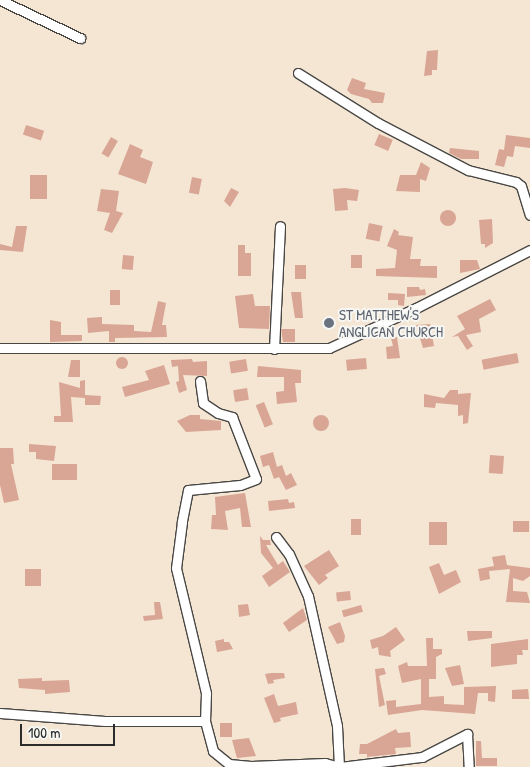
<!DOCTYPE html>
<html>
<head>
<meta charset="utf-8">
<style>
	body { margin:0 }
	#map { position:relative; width:530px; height:767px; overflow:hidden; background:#f4e6d3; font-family:"Patrick Hand",sans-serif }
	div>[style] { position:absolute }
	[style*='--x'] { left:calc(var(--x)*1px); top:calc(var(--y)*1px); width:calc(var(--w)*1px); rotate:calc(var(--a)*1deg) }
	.building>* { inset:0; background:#d9a595; transform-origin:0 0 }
	.round { border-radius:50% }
	.roads { filter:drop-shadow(1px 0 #494744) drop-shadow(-1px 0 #494744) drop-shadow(0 1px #494744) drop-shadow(0 -1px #494744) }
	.minor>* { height:9px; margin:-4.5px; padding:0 4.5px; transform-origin:4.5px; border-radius:4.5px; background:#fff }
	.dots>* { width:14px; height:14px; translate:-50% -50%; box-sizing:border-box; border:2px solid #f6f6f2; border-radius:50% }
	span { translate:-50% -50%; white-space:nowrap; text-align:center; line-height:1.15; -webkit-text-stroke:4px #f6f6f2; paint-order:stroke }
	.worship-label { font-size:15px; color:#5b616d }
	.left { translate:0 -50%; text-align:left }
	.scale { position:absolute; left:20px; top:724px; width:95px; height:22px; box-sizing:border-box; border:2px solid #2b2b2b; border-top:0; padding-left:6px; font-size:15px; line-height:18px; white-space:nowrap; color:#2b2b2b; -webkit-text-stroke:4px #f6f6f2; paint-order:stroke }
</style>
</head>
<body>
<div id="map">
	<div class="building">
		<i style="clip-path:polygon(438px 50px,437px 70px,432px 70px,432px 75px,424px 76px,427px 51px)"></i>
		<i style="clip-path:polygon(352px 78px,366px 83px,364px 89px,385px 93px,383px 103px,372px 103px,369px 99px,351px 94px,347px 90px)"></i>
		<i style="left:26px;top:125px;width:19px;height:10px;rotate:18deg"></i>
		<i style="left:379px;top:134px;width:15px;height:12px;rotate:23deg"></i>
		<i style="clip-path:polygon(506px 135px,530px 138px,530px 148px,515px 146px,513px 157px,507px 156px,504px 167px,495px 165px,499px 149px,504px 150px)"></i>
		<i style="left:111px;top:137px;width:8px;height:19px;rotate:30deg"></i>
		<i style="clip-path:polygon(130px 144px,143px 150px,140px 157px,153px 162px,146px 184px,118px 174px)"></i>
		<i style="clip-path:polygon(450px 148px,479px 151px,479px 159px,461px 159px,449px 153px)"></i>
		<i style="clip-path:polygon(421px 162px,430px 168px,426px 181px,420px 179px,420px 192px,396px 191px,400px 175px,416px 175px)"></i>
		<i style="left:30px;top:175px;width:17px;height:24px"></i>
		<i style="left:192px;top:177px;width:10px;height:16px;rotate:11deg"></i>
		<i style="clip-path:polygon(231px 188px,239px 192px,230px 207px,224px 201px)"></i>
		<i style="clip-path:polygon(345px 188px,359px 190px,357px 201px,347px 200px,348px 210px,335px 211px,333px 189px)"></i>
		<i style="clip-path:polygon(101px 189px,119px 191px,116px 211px,123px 213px,112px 233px,104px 230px,110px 213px,97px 211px)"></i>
		<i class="round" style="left:440px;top:210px;width:16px;height:16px"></i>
		<i style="clip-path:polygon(492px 219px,493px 243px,485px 248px,485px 244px,481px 244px,479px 220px)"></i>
		<i style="left:369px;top:223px;width:14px;height:16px;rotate:12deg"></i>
		<i style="clip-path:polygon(16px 226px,27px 226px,23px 252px,0 250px,0 244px,12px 247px)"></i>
		<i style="clip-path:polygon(394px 229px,399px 232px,398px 235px,413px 237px,410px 259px,421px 259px,420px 266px,437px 266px,437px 278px,376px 276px,376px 269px,395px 268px,397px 250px,387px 246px)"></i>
		<i style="clip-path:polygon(238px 245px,245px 245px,245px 253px,251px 253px,251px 276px,238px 276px)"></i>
		<i style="left:123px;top:255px;width:11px;height:14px;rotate:5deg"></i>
		<i style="left:351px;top:255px;width:11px;height:13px"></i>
		<i style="clip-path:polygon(460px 260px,477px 260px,480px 269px,460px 273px)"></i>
		<i style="left:295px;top:265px;width:11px;height:14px"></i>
		<i style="clip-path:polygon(407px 287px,419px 287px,420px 290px,425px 289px,426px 295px,407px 297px)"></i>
		<i style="left:110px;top:290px;width:10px;height:15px"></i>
		<i style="clip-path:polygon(291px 292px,301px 292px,303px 318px,295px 318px)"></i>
		<i style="clip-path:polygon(388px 293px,405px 294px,404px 306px,398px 305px,398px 300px,388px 300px)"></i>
		<i style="clip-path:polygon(253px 294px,255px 306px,270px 306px,269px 329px,239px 328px,235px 296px)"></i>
		<i style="clip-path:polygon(490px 299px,496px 310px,479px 319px,481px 332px,466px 335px,473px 346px,467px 350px,458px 336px,452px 337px,465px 329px,457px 316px)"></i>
		<i style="clip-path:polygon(158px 301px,166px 303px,162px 325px,166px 325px,167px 337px,115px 338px,115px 342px,109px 342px,109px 331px,88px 333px,87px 318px,102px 317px,102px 324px,134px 325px,134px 331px,151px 332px)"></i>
		<i style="clip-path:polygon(50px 320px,61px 322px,61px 335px,82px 335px,82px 341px,50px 342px)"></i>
		<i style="clip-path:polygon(430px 324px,434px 346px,423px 348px,416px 325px)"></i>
		<i style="clip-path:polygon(281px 329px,295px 329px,295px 342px,283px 342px)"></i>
		<i style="clip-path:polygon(397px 337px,400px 358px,387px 359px,386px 347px,393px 346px,391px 338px)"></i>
		<i style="left:517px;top:353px;width:10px;height:36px;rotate:79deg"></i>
		<i class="round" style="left:116px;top:357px;width:12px;height:12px"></i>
		<i style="left:366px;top:358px;width:11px;height:20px;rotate:85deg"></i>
		<i style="clip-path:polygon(192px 359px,193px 362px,207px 361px,207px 376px,183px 375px,187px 390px,179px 393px,176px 382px,179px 381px,178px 366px,172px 367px,171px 360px)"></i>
		<i style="left:246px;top:359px;width:12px;height:17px;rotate:81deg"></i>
		<i style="clip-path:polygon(71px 360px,80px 360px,80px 377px,68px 377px)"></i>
		<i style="clip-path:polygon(164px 365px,170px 384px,125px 397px,122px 387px,149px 380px,145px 371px)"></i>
		<i style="clip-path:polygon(258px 366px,301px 370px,301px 383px,295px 383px,297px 402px,277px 404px,276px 392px,284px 391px,284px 377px,257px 377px)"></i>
		<i style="clip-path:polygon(85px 380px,85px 395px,101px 396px,100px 405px,85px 405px,85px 398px,71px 397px,73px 422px,54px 422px,54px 416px,61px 416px,59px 382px,80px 388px,80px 381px)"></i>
		<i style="left:247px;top:388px;width:12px;height:14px;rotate:81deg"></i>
		<i style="clip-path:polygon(450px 390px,458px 390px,458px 394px,471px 393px,468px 423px,463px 424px,463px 415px,458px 416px,458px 405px,436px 403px,435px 408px,424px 407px,424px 394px,444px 398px)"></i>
		<i style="left:264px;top:402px;width:24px;height:9px;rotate:68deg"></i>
		<i class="round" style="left:313px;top:415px;width:16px;height:16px"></i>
		<i style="clip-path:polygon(190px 415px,200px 415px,200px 419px,221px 421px,221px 430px,186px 432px,177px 421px)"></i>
		<i style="clip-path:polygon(29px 444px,56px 446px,54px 461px,36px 459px,36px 452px,29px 452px)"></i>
		<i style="clip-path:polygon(0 448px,13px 448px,14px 464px,11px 464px,19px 500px,4px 503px,0 485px)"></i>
		<i style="clip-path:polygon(273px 452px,277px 467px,282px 465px,286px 476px,291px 473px,297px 485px,286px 490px,279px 477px,274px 479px,269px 465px,263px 467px,260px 456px)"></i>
		<i style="left:490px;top:455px;width:14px;height:18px;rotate:4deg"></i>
		<i style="left:52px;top:464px;width:25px;height:16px"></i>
		<i style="clip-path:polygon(245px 493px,251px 527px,242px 527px,240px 508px,225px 511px,228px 530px,211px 529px,212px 515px,216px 515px,215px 497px)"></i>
		<i style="clip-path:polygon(288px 499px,289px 503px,294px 502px,295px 508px,269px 511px,268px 501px)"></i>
		<i style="left:351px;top:519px;width:10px;height:16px"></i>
		<i style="left:513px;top:521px;width:16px;height:11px"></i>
		<i style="left:429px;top:522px;width:18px;height:23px"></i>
		<i style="clip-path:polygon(260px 536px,263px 540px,270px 540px,271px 545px,266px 545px,278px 565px,283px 561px,290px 572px,269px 587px,262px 576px,273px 568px,261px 553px)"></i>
		<i style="clip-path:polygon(329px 550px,339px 566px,325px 575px,328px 578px,319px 585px,304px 566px)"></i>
		<i style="clip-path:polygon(505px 555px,507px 565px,530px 568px,530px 576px,523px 581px,513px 578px,513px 591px,527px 592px,530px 603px,506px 602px,510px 569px,489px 571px,490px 579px,480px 581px,478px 569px,494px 566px,492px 557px)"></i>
		<i style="clip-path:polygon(439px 563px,444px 575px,456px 570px,461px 582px,439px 594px,429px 567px)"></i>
		<i style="left:25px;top:569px;width:16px;height:17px"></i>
		<i style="left:350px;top:591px;width:9px;height:14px;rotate:84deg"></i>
		<i style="clip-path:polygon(154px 602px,160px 602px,163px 619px,144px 621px,143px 616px,155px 615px)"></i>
		<i style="clip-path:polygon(248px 604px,250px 615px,239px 617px,238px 605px)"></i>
		<i style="left:361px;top:605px;width:7px;height:20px;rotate:74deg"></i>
		<i style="clip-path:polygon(303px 608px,307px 620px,289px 632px,283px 623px)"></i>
		<i style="clip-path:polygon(340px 622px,345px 636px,344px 642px,337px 644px,328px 627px)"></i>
		<i style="clip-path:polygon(396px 627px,405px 640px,390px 651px,391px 657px,379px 655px,378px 647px,372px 649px,370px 640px,383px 636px)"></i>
		<i style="clip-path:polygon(467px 631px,492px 631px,492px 638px,468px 641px)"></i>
		<i style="clip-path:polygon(426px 638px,433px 638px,433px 649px,442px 649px,442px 654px,436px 657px,436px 679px,429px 679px,429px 697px,444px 696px,444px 704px,464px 705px,464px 687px,496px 686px,495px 702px,488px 701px,488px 693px,478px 693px,475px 714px,422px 710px,388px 715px,386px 701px,396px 700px,396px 707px,421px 704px,421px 679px,402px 683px,398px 666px,407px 662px,408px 666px,427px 666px)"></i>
		<i style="clip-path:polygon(224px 639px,224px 642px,229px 642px,233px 649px,217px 652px,215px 641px)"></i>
		<i style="clip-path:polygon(528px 639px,528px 650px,522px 650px,523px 655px,517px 655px,517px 664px,491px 667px,491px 644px)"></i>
		<i style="clip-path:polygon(460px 665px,464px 684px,452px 686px,445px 668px)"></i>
		<i style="clip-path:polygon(384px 668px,386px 674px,379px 676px,385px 705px,379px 707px,375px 669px)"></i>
		<i style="clip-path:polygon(271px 673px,284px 673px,285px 678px,273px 680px,274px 683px,268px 684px,265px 674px)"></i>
		<i style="clip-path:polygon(42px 678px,42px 681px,69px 680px,70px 692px,45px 694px,45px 690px,19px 688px,18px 679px)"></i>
		<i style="clip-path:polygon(528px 689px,529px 699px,512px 699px,512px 690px)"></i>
		<i style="clip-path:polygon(274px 694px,278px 706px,296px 702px,298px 714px,280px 718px,281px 721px,274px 723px,264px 698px)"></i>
		<i style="left:232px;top:723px;width:14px;height:12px;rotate:90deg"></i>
		<i style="clip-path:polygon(396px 729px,398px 733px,410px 732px,411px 747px,395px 748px,396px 754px,367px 757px,367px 754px,359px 754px,360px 744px,367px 744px)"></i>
		<i style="clip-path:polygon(249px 738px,256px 756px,237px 758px,232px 740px)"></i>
		<i style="clip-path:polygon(476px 741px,481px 741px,482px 758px,497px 758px,497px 766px,476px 766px)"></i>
	</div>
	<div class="roads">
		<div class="minor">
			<i style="--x:0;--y:0;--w:89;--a:25.4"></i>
			<i style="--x:298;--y:73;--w:94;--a:32"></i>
			<i style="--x:378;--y:123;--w:102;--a:27.6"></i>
			<i style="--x:468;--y:170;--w:49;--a:14"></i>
			<i style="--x:516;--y:182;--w:6;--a:39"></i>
			<i style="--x:521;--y:186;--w:30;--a:73"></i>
			<i style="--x:0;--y:348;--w:329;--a:0"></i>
			<i style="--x:329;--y:348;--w:96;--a:-24.7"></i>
			<i style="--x:416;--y:308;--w:128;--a:-27"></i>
			<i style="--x:274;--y:349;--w:123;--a:-87.2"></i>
			<i style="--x:200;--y:381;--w:22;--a:82"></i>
			<i style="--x:203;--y:403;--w:18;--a:34"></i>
			<i style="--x:218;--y:413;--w:15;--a:16"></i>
			<i style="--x:232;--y:417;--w:66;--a:68.8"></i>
			<i style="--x:256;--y:479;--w:17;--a:159"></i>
			<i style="--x:240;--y:485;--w:52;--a:174.5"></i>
			<i style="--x:188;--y:490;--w:33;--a:101"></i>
			<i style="--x:182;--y:522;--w:46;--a:97.4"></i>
			<i style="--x:176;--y:568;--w:129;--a:76.5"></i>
			<i style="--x:206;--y:693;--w:28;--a:92"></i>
			<i style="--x:205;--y:721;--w:31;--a:75"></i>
			<i style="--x:213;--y:751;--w:21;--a:39"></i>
			<i style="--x:229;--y:764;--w:22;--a:5"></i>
			<i style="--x:251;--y:766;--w:74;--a:-2.3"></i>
			<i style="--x:325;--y:763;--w:15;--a:16"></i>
			<i style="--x:276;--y:537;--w:21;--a:53"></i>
			<i style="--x:289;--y:554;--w:46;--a:65.7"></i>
			<i style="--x:308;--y:596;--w:133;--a:77.4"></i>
			<i style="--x:337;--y:726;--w:41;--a:87.2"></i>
			<i style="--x:0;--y:713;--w:105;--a:4.4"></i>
			<i style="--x:105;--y:721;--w:100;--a:0"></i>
			<i style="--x:340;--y:767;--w:83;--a:-7"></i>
			<i style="--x:422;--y:757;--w:51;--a:-27.1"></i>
			<i style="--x:467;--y:734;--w:33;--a:87"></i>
		</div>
	</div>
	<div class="dots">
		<i style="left:329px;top:323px;background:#6b7280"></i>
	</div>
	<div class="worship-label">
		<span class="left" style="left:339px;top:323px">ST MATTHEW'S<br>ANGLICAN CHURCH</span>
	</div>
	<div class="scale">100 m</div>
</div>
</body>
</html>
